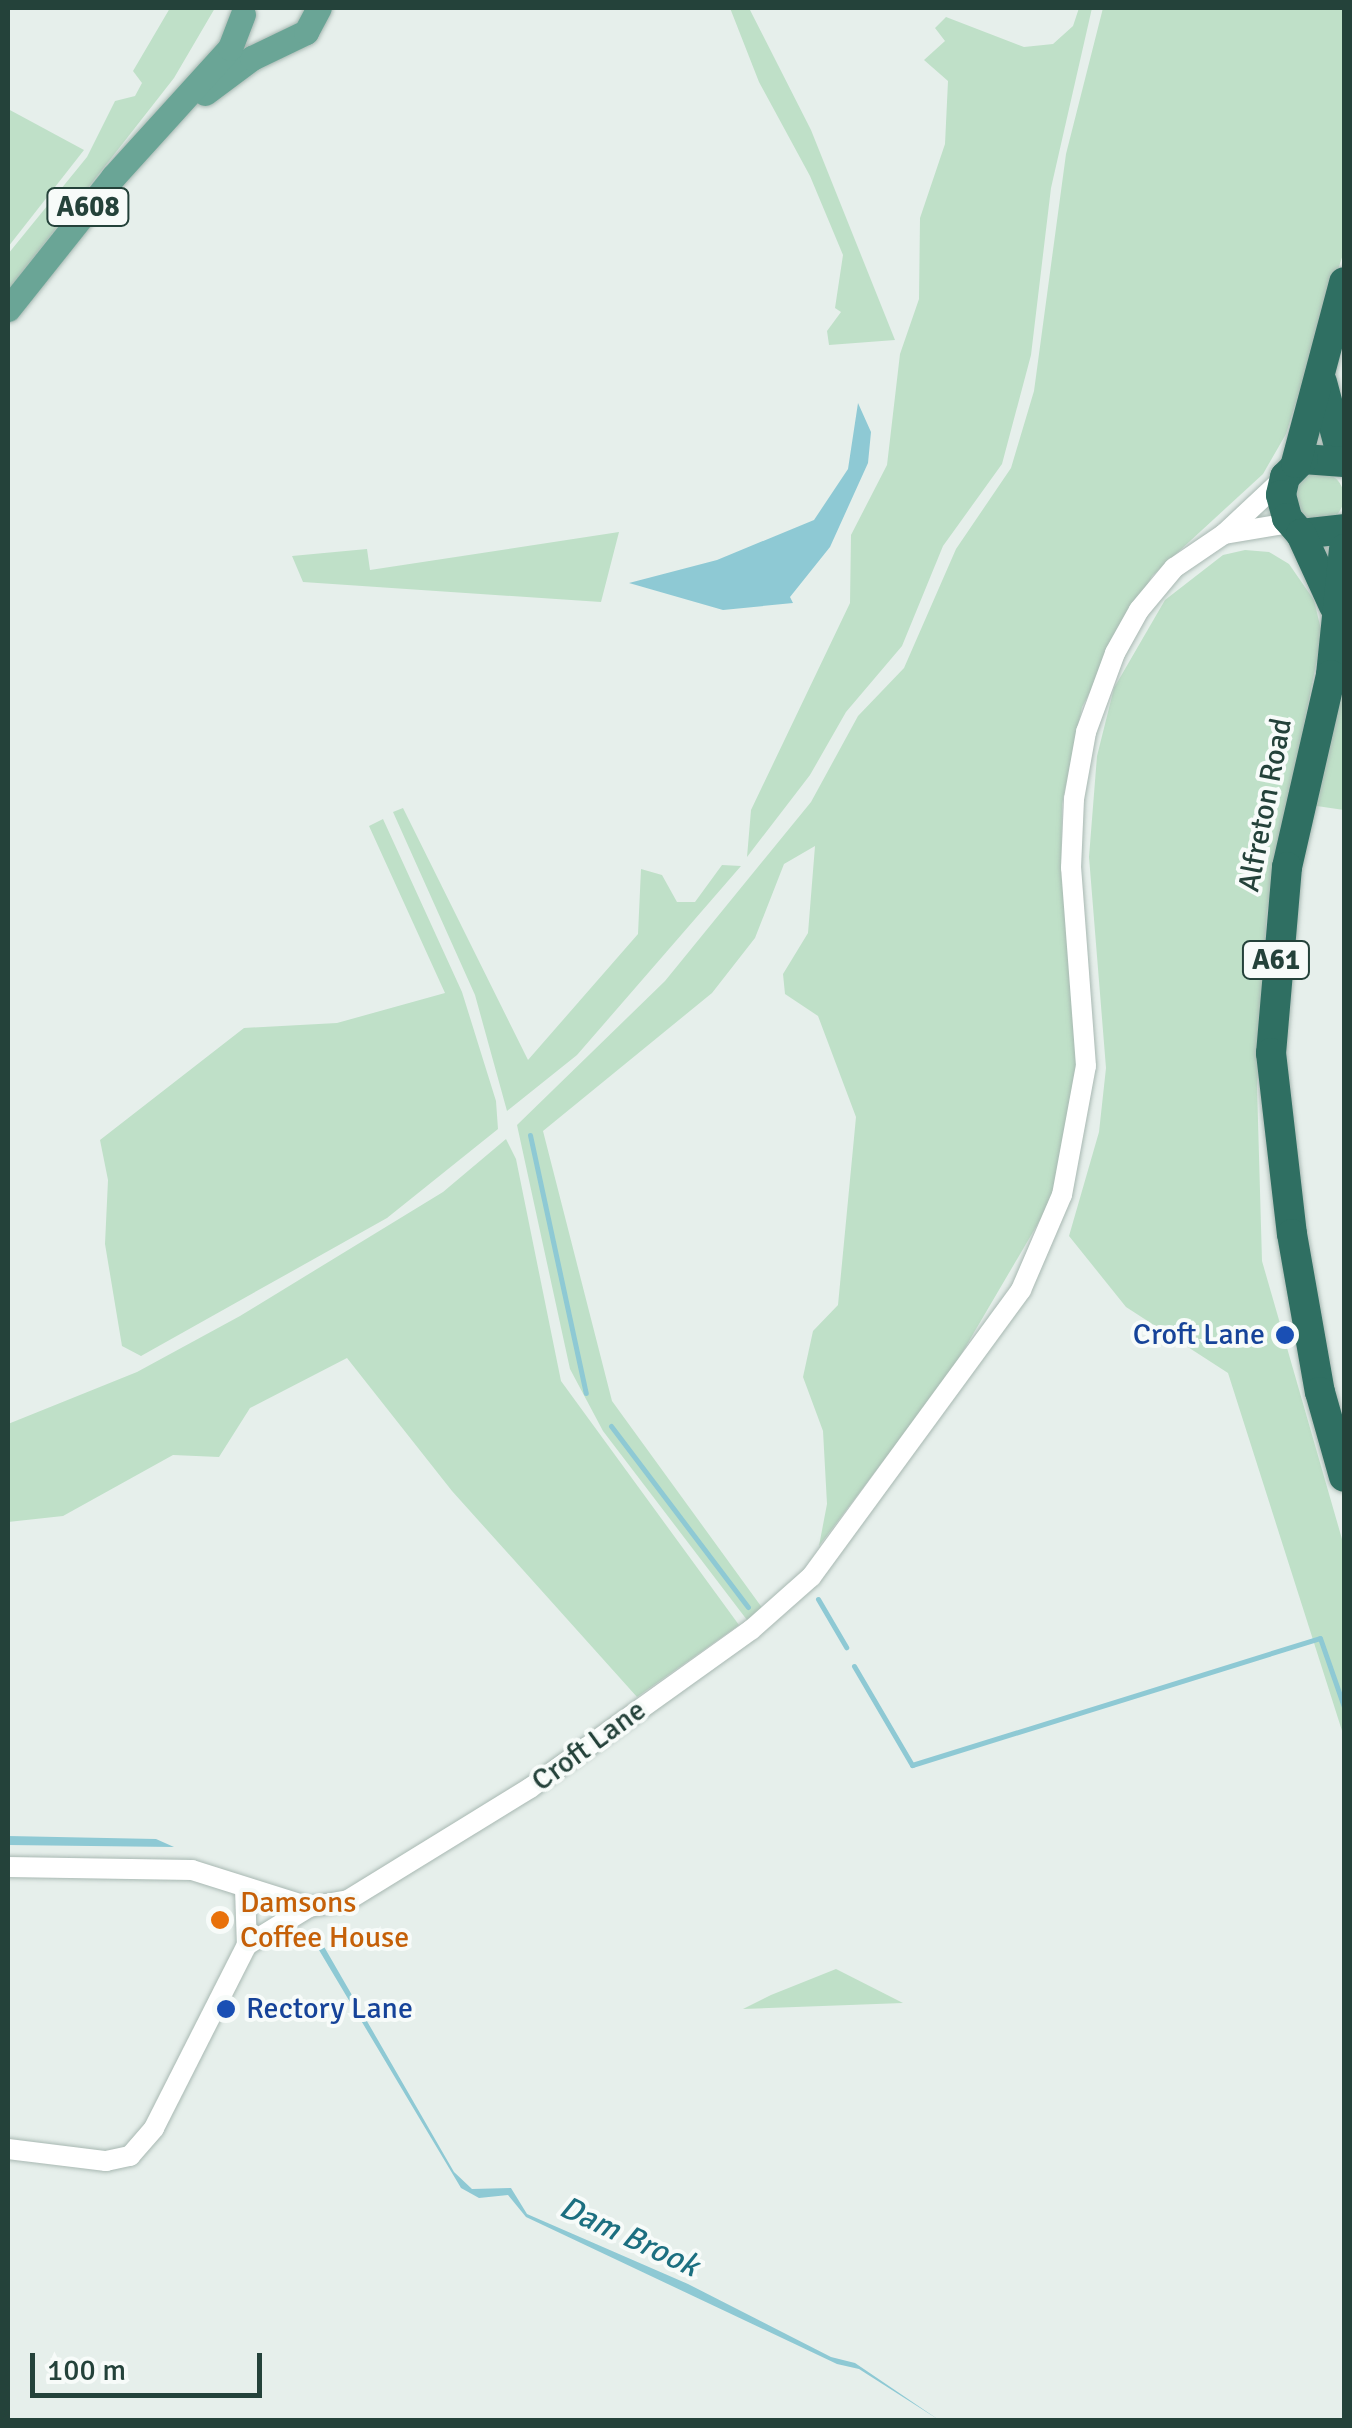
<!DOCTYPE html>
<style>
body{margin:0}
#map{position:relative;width:1352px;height:2428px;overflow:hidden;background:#e6efeb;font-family:Signika,sans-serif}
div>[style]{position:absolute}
.green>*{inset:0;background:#bfe0c8}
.round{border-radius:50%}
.water>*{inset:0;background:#8ec9d4}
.stream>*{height:5px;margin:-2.5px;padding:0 2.5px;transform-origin:2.5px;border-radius:2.5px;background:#8ec9d4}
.roads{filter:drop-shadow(0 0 2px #a8b8b2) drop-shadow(0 0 2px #a8b8b2)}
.minor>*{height:20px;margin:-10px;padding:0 10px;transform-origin:10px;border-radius:10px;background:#fff}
.major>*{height:25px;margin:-12.5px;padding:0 12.5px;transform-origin:12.5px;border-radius:12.5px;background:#6aa596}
.highway>*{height:30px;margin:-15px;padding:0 15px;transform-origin:15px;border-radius:15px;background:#2f6f62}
.dots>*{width:28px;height:28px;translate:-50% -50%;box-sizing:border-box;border:5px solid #f7fbf9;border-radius:50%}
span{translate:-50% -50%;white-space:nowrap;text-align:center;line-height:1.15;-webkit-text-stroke:8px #f7fbf9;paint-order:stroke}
.shield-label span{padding:2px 8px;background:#f7fbf9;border:2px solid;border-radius:8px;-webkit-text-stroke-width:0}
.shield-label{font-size:28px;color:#24423a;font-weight:700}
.street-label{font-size:30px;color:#24423a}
.transit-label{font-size:30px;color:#164399}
.right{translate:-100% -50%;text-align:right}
.left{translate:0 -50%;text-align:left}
.food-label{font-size:30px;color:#c56008}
.water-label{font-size:32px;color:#1c6f80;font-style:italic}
.frame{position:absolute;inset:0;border:10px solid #24423a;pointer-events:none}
.scale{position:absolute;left:30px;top:2353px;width:232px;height:45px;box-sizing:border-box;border:5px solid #24423a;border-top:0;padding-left:12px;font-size:30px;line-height:35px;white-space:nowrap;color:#24423a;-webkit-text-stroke:8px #f7fbf9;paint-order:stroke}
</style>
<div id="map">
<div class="green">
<div style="clip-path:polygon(170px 8px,215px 8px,174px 78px,8px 290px,8px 254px,87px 157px,115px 101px,135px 96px,142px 83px,133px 71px)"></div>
<div style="clip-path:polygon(730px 8px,749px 8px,811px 130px,895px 340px,829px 345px,827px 331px,841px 312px,835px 308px,843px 255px,810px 176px,759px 82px)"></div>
<div style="clip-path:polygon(1079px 8px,1092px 8px,1051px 188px,1031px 355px,1002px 464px,943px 546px,902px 646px,846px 712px,810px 775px,747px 857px,751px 810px,850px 603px,851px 535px,887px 465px,900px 354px,919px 299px,920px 218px,945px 144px,948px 81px,924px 60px,945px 41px,935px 28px,946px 17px,1024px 47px,1053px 44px,1073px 26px)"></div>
<div style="clip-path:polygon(1103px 8px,1344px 8px,1344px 251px,1286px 434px,1263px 474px,1152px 576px,1082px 707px,1062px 804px,1061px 873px,1079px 1033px,1076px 1107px,1050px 1203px,952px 1370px,819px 1546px,827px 1504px,823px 1431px,803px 1377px,813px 1331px,838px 1305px,856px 1117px,818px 1016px,785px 994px,783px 974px,808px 933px,815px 846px,784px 864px,755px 938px,712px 993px,543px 1131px,612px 1401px,763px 1609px,747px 1620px,603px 1431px,570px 1369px,517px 1125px,665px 981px,811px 802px,858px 716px,904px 668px,956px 549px,1011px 468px,1034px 391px,1066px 154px)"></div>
<div style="clip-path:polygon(8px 109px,84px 150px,8px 247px)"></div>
<div class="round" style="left:1294px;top:472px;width:50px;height:50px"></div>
<div style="clip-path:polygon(619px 532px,601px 602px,303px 582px,292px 556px,367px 549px,370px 570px)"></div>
<div style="clip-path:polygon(1245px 550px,1269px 552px,1289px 564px,1314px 600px,1322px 634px,1267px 911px,1257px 1086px,1262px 1261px,1344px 1546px,1344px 1737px,1228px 1373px,1126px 1307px,1069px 1236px,1099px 1132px,1106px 1068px,1089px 857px,1097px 756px,1114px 688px,1165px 600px,1223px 555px)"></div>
<div style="clip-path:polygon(1344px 676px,1344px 810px,1310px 805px)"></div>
<div style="clip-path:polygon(403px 808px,528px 1060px,638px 934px,641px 869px,662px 875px,677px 902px,695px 902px,722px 865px,741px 866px,577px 1055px,507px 1111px,475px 995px,393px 812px)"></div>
<div style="clip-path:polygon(383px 819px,462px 992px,496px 1101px,498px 1129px,387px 1218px,141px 1356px,122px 1346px,105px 1244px,108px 1180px,100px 1140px,244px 1028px,337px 1023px,445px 993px,369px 826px)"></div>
<div style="clip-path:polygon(506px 1139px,516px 1159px,561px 1381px,739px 1625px,637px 1697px,452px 1491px,347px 1358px,250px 1408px,219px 1457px,173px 1455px,63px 1516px,8px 1522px,8px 1424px,137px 1372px,240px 1316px,443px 1192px)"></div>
<div style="clip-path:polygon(836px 1969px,903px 2003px,743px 2009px,771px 1995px)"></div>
</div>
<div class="water">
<div style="clip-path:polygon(858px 403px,871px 432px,868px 463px,830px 547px,790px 597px,793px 603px,723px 610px,629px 583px,717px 560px,814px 520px,848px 469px)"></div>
<div style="clip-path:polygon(8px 1836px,156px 1839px,174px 1847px,8px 1845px)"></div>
<div style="clip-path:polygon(315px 1931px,454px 2172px,472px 2189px,511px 2188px,527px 2214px,688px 2284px,831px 2357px,855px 2363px,939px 2420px,859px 2369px,837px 2364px,526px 2217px,508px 2195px,479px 2198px,461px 2188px,310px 1935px)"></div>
</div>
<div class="stream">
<div style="left:530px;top:1135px;width:264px;rotate:77.8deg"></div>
<div style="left:611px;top:1426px;width:227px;rotate:52.9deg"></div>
<div style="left:818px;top:1599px;width:56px;rotate:59.7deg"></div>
<div style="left:854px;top:1666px;width:115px;rotate:59.6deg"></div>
<div style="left:912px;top:1765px;width:427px;rotate:-17.3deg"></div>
<div style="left:1320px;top:1638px;width:73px;rotate:70.8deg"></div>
</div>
<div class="roads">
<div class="minor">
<div style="left:1224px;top:534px;width:66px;rotate:-9.6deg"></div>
<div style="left:8px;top:1867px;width:184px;rotate:0.9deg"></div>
<div style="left:192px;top:1870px;width:123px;rotate:17.5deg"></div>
<div style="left:309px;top:1907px;width:40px;rotate:-10deg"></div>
<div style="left:348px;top:1900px;width:214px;rotate:-31.6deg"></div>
<div style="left:530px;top:1788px;width:272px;rotate:-35.6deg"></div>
<div style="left:751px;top:1630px;width:80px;rotate:-41.5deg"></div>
<div style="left:811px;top:1577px;width:356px;rotate:-53.8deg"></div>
<div style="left:1021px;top:1290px;width:103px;rotate:-66.7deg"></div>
<div style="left:1062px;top:1195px;width:131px;rotate:-79.5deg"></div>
<div style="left:1086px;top:1066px;width:199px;rotate:-94.3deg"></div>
<div style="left:1071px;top:868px;width:69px;rotate:-87.5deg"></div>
<div style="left:1074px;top:799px;width:68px;rotate:-79.8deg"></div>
<div style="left:1086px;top:732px;width:84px;rotate:-69.8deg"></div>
<div style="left:1115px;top:653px;width:49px;rotate:-60.8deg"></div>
<div style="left:1139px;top:610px;width:55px;rotate:-50.2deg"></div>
<div style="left:1174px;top:568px;width:60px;rotate:-34.2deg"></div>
<div style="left:1224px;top:534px;width:83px;rotate:-43.1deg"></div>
<div style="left:245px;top:1889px;width:56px;rotate:88deg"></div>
<div style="left:8px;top:2149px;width:99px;rotate:7deg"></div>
<div style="left:106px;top:2161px;width:25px;rotate:-12deg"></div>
<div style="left:130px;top:2156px;width:37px;rotate:-49deg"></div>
<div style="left:154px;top:2128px;width:205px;rotate:-63.1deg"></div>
<div style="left:247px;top:1945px;width:73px;rotate:-31.5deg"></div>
</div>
<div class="major">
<div style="left:205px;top:93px;width:59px;rotate:-36.7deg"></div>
<div style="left:252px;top:58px;width:60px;rotate:-25.7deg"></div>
<div style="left:306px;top:32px;width:27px;rotate:-62deg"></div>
<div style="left:8px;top:309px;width:169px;rotate:-51.5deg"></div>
<div style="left:113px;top:177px;width:174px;rotate:-47.8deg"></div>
<div style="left:230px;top:48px;width:36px;rotate:-69deg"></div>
</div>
<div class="highway">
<div style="left:1322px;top:382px;width:82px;rotate:75.1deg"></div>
<div style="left:1344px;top:462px;width:41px;rotate:-175.8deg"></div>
<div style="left:1303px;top:459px;width:25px;rotate:135deg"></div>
<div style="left:1285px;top:477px;width:18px;rotate:103deg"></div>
<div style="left:1281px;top:495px;width:24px;rotate:75deg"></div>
<div style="left:1287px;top:518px;width:21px;rotate:49deg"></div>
<div style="left:1301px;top:534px;width:43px;rotate:-6.6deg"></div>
<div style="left:1296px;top:463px;width:187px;rotate:-75.1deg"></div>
<div style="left:1301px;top:534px;width:79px;rotate:65.4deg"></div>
<div style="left:1344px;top:549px;width:127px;rotate:95.9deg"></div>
<div style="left:1331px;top:675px;width:197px;rotate:102.9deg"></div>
<div style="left:1287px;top:867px;width:187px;rotate:94.9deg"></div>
<div style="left:1271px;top:1053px;width:182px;rotate:83.4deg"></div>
<div style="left:1292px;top:1234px;width:160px;rotate:80deg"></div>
<div style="left:1320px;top:1392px;width:88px;rotate:74.2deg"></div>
</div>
</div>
<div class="dots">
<div style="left:1285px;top:1335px;background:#1a4fb4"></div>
<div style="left:220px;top:1920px;background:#e8710a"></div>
<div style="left:226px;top:2009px;background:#1a4fb4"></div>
</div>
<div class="shield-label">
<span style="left:88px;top:207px">A608</span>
<span style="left:1276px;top:960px">A61</span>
</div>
<div class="street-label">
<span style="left:1266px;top:805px;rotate:-79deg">Alfreton Road</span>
<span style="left:589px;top:1746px;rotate:-36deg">Croft Lane</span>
</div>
<div class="transit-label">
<span class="right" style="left:1265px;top:1335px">Croft Lane</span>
<span class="left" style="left:246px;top:2009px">Rectory Lane</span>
</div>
<div class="food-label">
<span class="left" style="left:240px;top:1920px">Damsons<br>Coffee House</span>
</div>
<div class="water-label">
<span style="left:629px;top:2237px;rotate:25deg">Dam Brook</span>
</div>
<div class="frame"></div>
<div class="scale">100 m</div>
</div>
